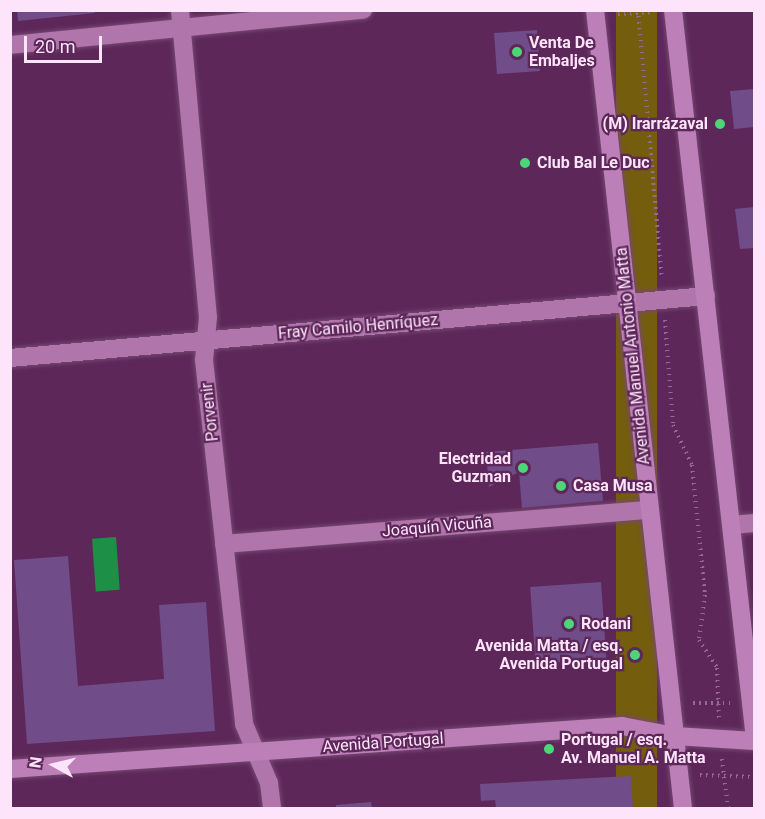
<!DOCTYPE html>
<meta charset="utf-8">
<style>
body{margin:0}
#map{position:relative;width:765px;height:819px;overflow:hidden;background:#5d2859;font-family:Roboto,sans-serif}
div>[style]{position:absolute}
.green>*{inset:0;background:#755d0e;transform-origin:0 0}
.water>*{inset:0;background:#1e8f47;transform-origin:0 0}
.building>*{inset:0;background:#704c89;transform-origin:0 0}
.path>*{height:4px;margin-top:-2px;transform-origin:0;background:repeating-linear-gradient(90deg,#956a92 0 1.5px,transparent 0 6px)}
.roads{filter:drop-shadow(0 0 2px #754872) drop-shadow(0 0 2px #754872)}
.minor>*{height:18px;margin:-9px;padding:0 9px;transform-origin:9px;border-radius:9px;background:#b075ab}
.major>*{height:18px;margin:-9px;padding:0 9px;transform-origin:9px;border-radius:9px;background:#bd7fb8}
.dots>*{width:16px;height:16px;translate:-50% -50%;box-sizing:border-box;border:3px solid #5d2859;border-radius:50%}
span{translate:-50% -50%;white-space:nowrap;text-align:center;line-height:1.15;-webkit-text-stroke:4.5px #5d2859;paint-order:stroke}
.poi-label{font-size:16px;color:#fee4fb;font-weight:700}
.left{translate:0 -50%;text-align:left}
.right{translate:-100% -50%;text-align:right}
.street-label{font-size:16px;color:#fee4fb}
.frame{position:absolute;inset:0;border:12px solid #fee4fb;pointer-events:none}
.north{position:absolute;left:24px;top:735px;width:60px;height:60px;-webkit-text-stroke:4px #5d2859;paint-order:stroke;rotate:278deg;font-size:16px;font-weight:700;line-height:24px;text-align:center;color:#fee4fb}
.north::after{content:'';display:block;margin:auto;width:21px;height:27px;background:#fee4fb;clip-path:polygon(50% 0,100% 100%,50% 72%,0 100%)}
.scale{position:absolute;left:24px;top:36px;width:78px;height:27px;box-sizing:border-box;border:3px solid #fee4fb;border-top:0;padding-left:8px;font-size:18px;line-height:21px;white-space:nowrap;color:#fee4fb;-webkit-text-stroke:4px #5d2859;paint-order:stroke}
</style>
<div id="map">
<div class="green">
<div style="left:616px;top:11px;width:41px;height:802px"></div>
</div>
<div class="water">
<div style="left:116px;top:537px;width:53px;height:24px;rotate:86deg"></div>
</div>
<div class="building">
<div style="clip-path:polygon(17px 10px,94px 10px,95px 13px,18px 21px)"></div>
<div style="left:537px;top:30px;width:41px;height:43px;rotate:86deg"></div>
<div style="clip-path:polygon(754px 89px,754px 127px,734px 129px,730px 91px)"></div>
<div style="clip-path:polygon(754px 207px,754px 248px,740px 249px,735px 209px)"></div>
<div style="clip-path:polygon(598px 443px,603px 501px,522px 508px,519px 472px,489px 487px,486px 452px)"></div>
<div style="clip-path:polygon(68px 556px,78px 686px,164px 679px,159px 605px,206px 602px,215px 731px,27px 744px,14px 560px)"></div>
<div style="left:601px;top:582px;width:77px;height:71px;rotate:86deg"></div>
<div style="clip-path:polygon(631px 776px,633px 808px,496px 808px,495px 800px,481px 801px,480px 784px)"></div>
<div style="clip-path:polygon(371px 802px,372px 808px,336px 808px,336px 805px)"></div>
</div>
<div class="path">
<div style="left:638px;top:10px;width:270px;rotate:84.9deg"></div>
<div style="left:618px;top:14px;width:34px;rotate:-3deg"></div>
<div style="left:665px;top:320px;width:105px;rotate:85.6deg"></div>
<div style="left:673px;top:425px;width:44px;rotate:64.6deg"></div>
<div style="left:692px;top:465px;width:131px;rotate:84.3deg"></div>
<div style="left:705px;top:595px;width:45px;rotate:97.6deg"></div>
<div style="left:699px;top:640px;width:33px;rotate:57deg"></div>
<div style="left:717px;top:668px;width:50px;rotate:87.7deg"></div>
<div style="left:693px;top:703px;width:37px"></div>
<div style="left:722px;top:759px;width:49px;rotate:83deg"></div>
<div style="left:700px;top:775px;width:54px;rotate:2.1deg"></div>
</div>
<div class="roads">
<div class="minor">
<div style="left:180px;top:10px;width:308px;rotate:84.8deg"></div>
<div style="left:208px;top:317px;width:43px;rotate:95.3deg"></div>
<div style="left:204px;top:360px;width:366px;rotate:83.7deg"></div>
<div style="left:244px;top:724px;width:64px;rotate:67deg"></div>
<div style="left:269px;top:783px;width:25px;rotate:83deg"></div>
<div style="left:10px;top:45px;width:355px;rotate:-5.7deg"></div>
<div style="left:10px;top:358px;width:699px;rotate:-5.09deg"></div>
<div style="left:731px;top:525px;width:23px;rotate:-5deg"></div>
<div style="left:224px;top:544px;width:427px;rotate:-4.6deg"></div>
</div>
<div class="major">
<div style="left:595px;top:10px;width:803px;rotate:83.71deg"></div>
<div style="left:673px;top:10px;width:725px;rotate:83.58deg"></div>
<div style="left:10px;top:769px;width:614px;rotate:-4.02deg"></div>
<div style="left:622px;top:726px;width:54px;rotate:10.7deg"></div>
<div style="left:675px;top:736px;width:79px;rotate:3.6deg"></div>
</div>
</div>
<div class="dots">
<div style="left:517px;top:52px;background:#4cd677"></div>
<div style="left:720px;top:124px;background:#4cd677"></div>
<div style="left:525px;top:163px;background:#4cd677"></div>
<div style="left:523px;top:468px;background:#4cd677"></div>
<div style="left:561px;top:486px;background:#4cd677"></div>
<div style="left:569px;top:624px;background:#4cd677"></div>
<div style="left:635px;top:655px;background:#4cd677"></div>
<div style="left:549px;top:749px;background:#4cd677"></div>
</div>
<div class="poi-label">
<span class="left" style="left:529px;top:52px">Venta De<br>Embaljes</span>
<span class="right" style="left:708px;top:124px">(M) Irarrázaval</span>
<span class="left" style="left:537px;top:163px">Club Bal Le Duc</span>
<span class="right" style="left:511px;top:468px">Electridad<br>Guzman</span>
<span class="left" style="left:573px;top:486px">Casa Musa</span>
<span class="left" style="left:581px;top:624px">Rodani</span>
<span class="right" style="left:623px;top:655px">Avenida Matta / esq.<br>Avenida Portugal</span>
<span class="left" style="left:561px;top:749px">Portugal / esq.<br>Av. Manuel A. Matta</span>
</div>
<div class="street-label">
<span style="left:358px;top:327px;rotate:-5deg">Fray Camilo Henríquez</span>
<span style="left:633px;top:356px;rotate:-96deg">Avenida Manuel Antonio Matta</span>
<span style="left:210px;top:412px;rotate:-96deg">Porvenir</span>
<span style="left:437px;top:527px;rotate:-5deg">Joaquín Vicuña</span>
<span style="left:383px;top:743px;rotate:-4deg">Avenida Portugal</span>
</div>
<div class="frame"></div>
<div class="north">N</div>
<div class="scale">20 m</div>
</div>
